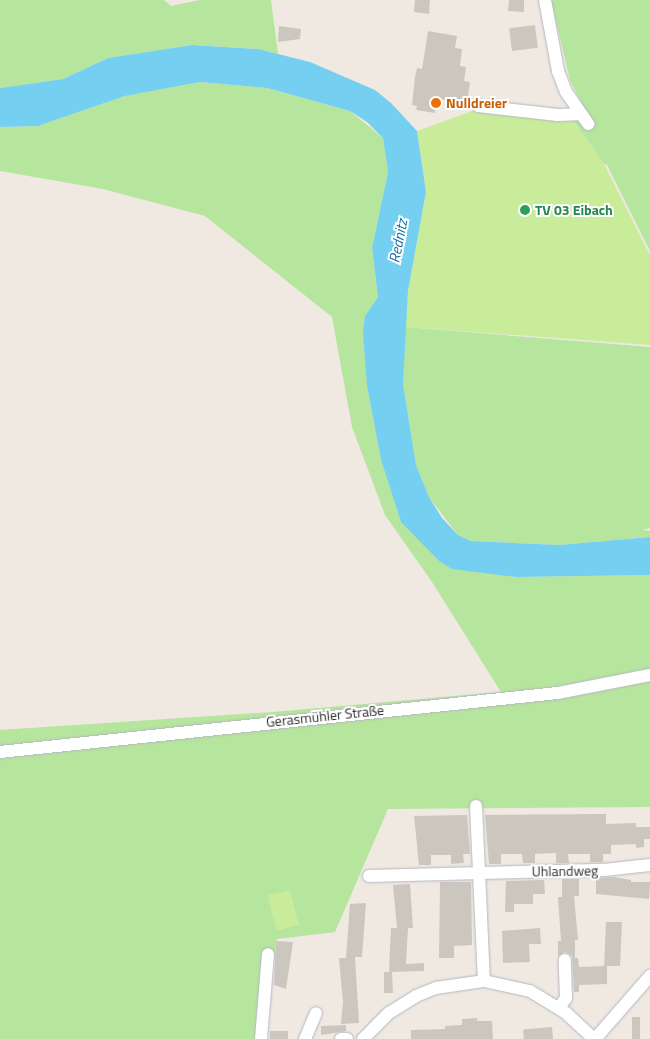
<!DOCTYPE html>
<meta charset="utf-8">
<style>
body{margin:0}
#map{position:relative;width:650px;height:1039px;overflow:hidden;background:#efe9e1;font-family:"Titillium Web",sans-serif}
div>[style]{position:absolute}
.green>*{inset:0;background:#b6e59e}
.pitch>*{inset:0;background:#c9ec9a;transform-origin:0 0}
.water>*{inset:0;background:#75cff0}
.building>*{inset:0;background:#cbc7bf;transform-origin:0 0}
.roads{filter:drop-shadow(0 0 1px #b4b7c1) drop-shadow(0 0 1px #b4b7c1)}
.minor>*{height:12px;margin:-6px;padding:0 6px;transform-origin:6px;border-radius:6px;background:#fff}
.dots>*{width:14px;height:14px;translate:-50% -50%;box-sizing:border-box;border:2px solid #fff;border-radius:50%}
span{translate:-50% -50%;white-space:nowrap;text-align:center;line-height:1.15;-webkit-text-stroke:4px #fff;paint-order:stroke}
.food-label{font-size:14px;color:#c56008;font-weight:700}
.left{translate:0 -50%;text-align:left}
.leisure-label{font-size:14px;color:#27864d;font-weight:700}
.street-label{font-size:14px;color:#2e2e2e}
.water-label{font-size:15px;color:#0d6fa3;font-style:italic}
</style>
<div id="map">
<div class="green">
<div style="clip-path:polygon(0 0,164px 0,171px 6px,200px 0,271px 0,278px 54px,257px 49px,192px 45px,108px 58px,63px 79px,0 88px)"></div>
<div style="clip-path:polygon(551px 0,650px 0,650px 251px,607px 165px,604px 164px,565px 109px,581px 102px,570px 80px)"></div>
<div style="clip-path:polygon(200px 82px,267px 88px,350px 111px,383px 138px,388px 172px,372px 248px,378px 297px,365px 316px,367px 386px,381px 460px,401px 521px,439px 561px,517px 577px,650px 575px,650px 807px,388px 809px,335px 932px,277px 939px,262px 1039px,0 1039px,0 730px,273px 712px,501px 692px,432px 582px,385px 515px,352px 427px,332px 317px,205px 216px,103px 189px,0 171px,0 127px,38px 126px,125px 96px)"></div>
<div style="clip-path:polygon(405px 327px,650px 347px,650px 528px,642px 530px,650px 531px,650px 537px,559px 545px,471px 541px,458px 535px,429px 497px,416px 465px,403px 384px)"></div>
</div>
<div class="pitch">
<div style="clip-path:polygon(486px 106px,565px 109px,604px 164px,650px 255px,650px 345px,405px 327px,408px 291px,426px 192px,417px 131px)"></div>
<div style="left:290px;top:890px;width:36px;height:23px;rotate:76deg"></div>
</div>
<div class="water">
<div style="clip-path:polygon(192px 45px,258px 49px,310px 62px,375px 90px,391px 103px,417px 131px,426px 192px,408px 291px,403px 384px,416px 465px,429px 497px,442px 518px,458px 535px,471px 541px,559px 545px,650px 537px,650px 575px,517px 577px,452px 569px,439px 561px,401px 522px,381px 460px,367px 386px,363px 332px,365px 316px,378px 297px,372px 248px,388px 172px,383px 138px,367px 122px,350px 111px,267px 88px,200px 82px,125px 96px,38px 126px,0 127px,0 88px,63px 79px,108px 58px)"></div>
</div>
<div class="building">
<div style="clip-path:polygon(415px 0,430px 0,429px 14px,414px 12px)"></div>
<div style="clip-path:polygon(509px 0,524px 0,524px 12px,508px 11px)"></div>
<div style="left:535px;top:25px;width:23px;height:26px;rotate:83deg"></div>
<div style="clip-path:polygon(279px 26px,301px 29px,300px 39px,278px 42px)"></div>
<div style="clip-path:polygon(428px 31px,457px 36px,455px 48px,462px 49px,460px 66px,466px 67px,464px 81px,470px 82px,467px 103px,438px 99px,435px 113px,416px 110px,417px 106px,412px 105px,415px 77px,417px 68px,422px 69px)"></div>
<div style="clip-path:polygon(606px 814px,606px 824px,636px 823px,636px 827px,650px 827px,650px 839px,644px 839px,644px 847px,636px 848px,636px 844px,611px 845px,611px 854px,603px 854px,603px 862px,590px 862px,590px 854px,568px 854px,569px 863px,556px 863px,556px 853px,535px 854px,535px 863px,523px 863px,522px 854px,501px 854px,501px 864px,489px 864px,485px 815px)"></div>
<div style="clip-path:polygon(467px 815px,470px 854px,463px 854px,464px 863px,451px 864px,451px 855px,431px 855px,431px 865px,419px 865px,414px 816px)"></div>
<div style="clip-path:polygon(614px 877px,631px 880px,631px 882px,650px 882px,649px 899px,596px 894px,596px 878px)"></div>
<div style="clip-path:polygon(562px 879px,579px 879px,579px 896px,574px 896px,578px 940px,575px 940px,575px 958px,578px 958px,579px 967px,604px 966px,606px 922px,622px 922px,620px 966px,607px 966px,607px 984px,579px 985px,579px 992px,574px 992px,572px 956px,565px 952px,558px 956px,558px 941px,561px 941px,558px 897px,562px 897px)"></div>
<div style="clip-path:polygon(544px 880px,545px 894px,533px 894px,533px 904px,514px 904px,514px 912px,505px 912px,506px 881px)"></div>
<div style="clip-path:polygon(440px 882px,471px 882px,472px 945px,454px 946px,454px 958px,439px 958px)"></div>
<div style="clip-path:polygon(410px 884px,413px 928px,408px 928px,406px 964px,424px 963px,424px 971px,392px 972px,393px 993px,384px 993px,384px 972px,389px 972px,391px 928px,397px 928px,393px 885px)"></div>
<div style="clip-path:polygon(366px 903px,362px 957px,355px 957px,359px 1023px,341px 1024px,343px 1002px,339px 958px,346px 958px,350px 904px)"></div>
<div style="clip-path:polygon(540px 928px,541px 944px,529px 944px,530px 962px,503px 963px,502px 931px)"></div>
<div style="clip-path:polygon(276px 941px,293px 942px,286px 989px,274px 985px)"></div>
<div style="left:632px;top:1017px;width:8px;height:22px"></div>
<div style="clip-path:polygon(477px 1018px,477px 1021px,492px 1021px,493px 1039px,411px 1039px,411px 1030px,445px 1029px,445px 1026px,462px 1025px,462px 1019px)"></div>
<div style="clip-path:polygon(346px 1025px,346px 1031px,321px 1035px,321px 1026px)"></div>
<div style="left:552px;top:1027px;width:12px;height:29px;rotate:85deg"></div>
<div style="left:270px;top:1031px;width:18px;height:8px"></div>
</div>
<div class="roads">
<div class="minor">
<div style="left:545px;top:0;width:72px;rotate:79.6deg"></div>
<div style="left:558px;top:71px;width:22px;rotate:69deg"></div>
<div style="left:566px;top:92px;width:39px;rotate:55deg"></div>
<div style="left:478px;top:106px;width:80px;rotate:6.5deg"></div>
<div style="left:557px;top:115px;width:23px;rotate:-2deg"></div>
<div style="left:0;top:752px;width:561px;rotate:-6.04deg"></div>
<div style="left:558px;top:693px;width:94px;rotate:-11.1deg"></div>
<div style="left:476px;top:806px;width:175px;rotate:87.4deg"></div>
<div style="left:369px;top:876px;width:235px;rotate:-1.5deg"></div>
<div style="left:604px;top:870px;width:46px;rotate:-6.2deg"></div>
<div style="left:559px;top:1008px;width:12px;rotate:-55deg"></div>
<div style="left:566px;top:998px;width:38px;rotate:-92deg"></div>
<div style="left:261px;top:1039px;width:85px;rotate:-85.3deg"></div>
<div style="left:305px;top:1039px;width:28px;rotate:-67deg"></div>
<div style="left:341px;top:1039px;width:6px"></div>
<div style="left:363px;top:1039px;width:37px;rotate:-45deg"></div>
<div style="left:389px;top:1013px;width:32px;rotate:-32deg"></div>
<div style="left:416px;top:996px;width:22px;rotate:-22deg"></div>
<div style="left:436px;top:988px;width:49px;rotate:-8.3deg"></div>
<div style="left:484px;top:981px;width:47px;rotate:12.3deg"></div>
<div style="left:530px;top:991px;width:42px;rotate:31.4deg"></div>
<div style="left:566px;top:1013px;width:38px;rotate:43deg"></div>
<div style="left:595px;top:1039px;width:84px;rotate:-48.9deg"></div>
</div>
</div>
<div class="dots">
<div style="left:436px;top:103px;background:#e8710a"></div>
<div style="left:525px;top:210px;background:#2e9e5b"></div>
</div>
<div class="food-label">
<span class="left" style="left:446px;top:103px">Nulldreier</span>
</div>
<div class="leisure-label">
<span class="left" style="left:535px;top:210px">TV 03 Eibach</span>
</div>
<div class="street-label">
<span style="left:325px;top:716px;rotate:-6deg">Gerasmühler Straße</span>
<span style="left:565px;top:871px;rotate:-1deg">Uhlandweg</span>
</div>
<div class="water-label">
<span style="left:398px;top:241px;rotate:-79deg">Rednitz</span>
</div>
</div>
